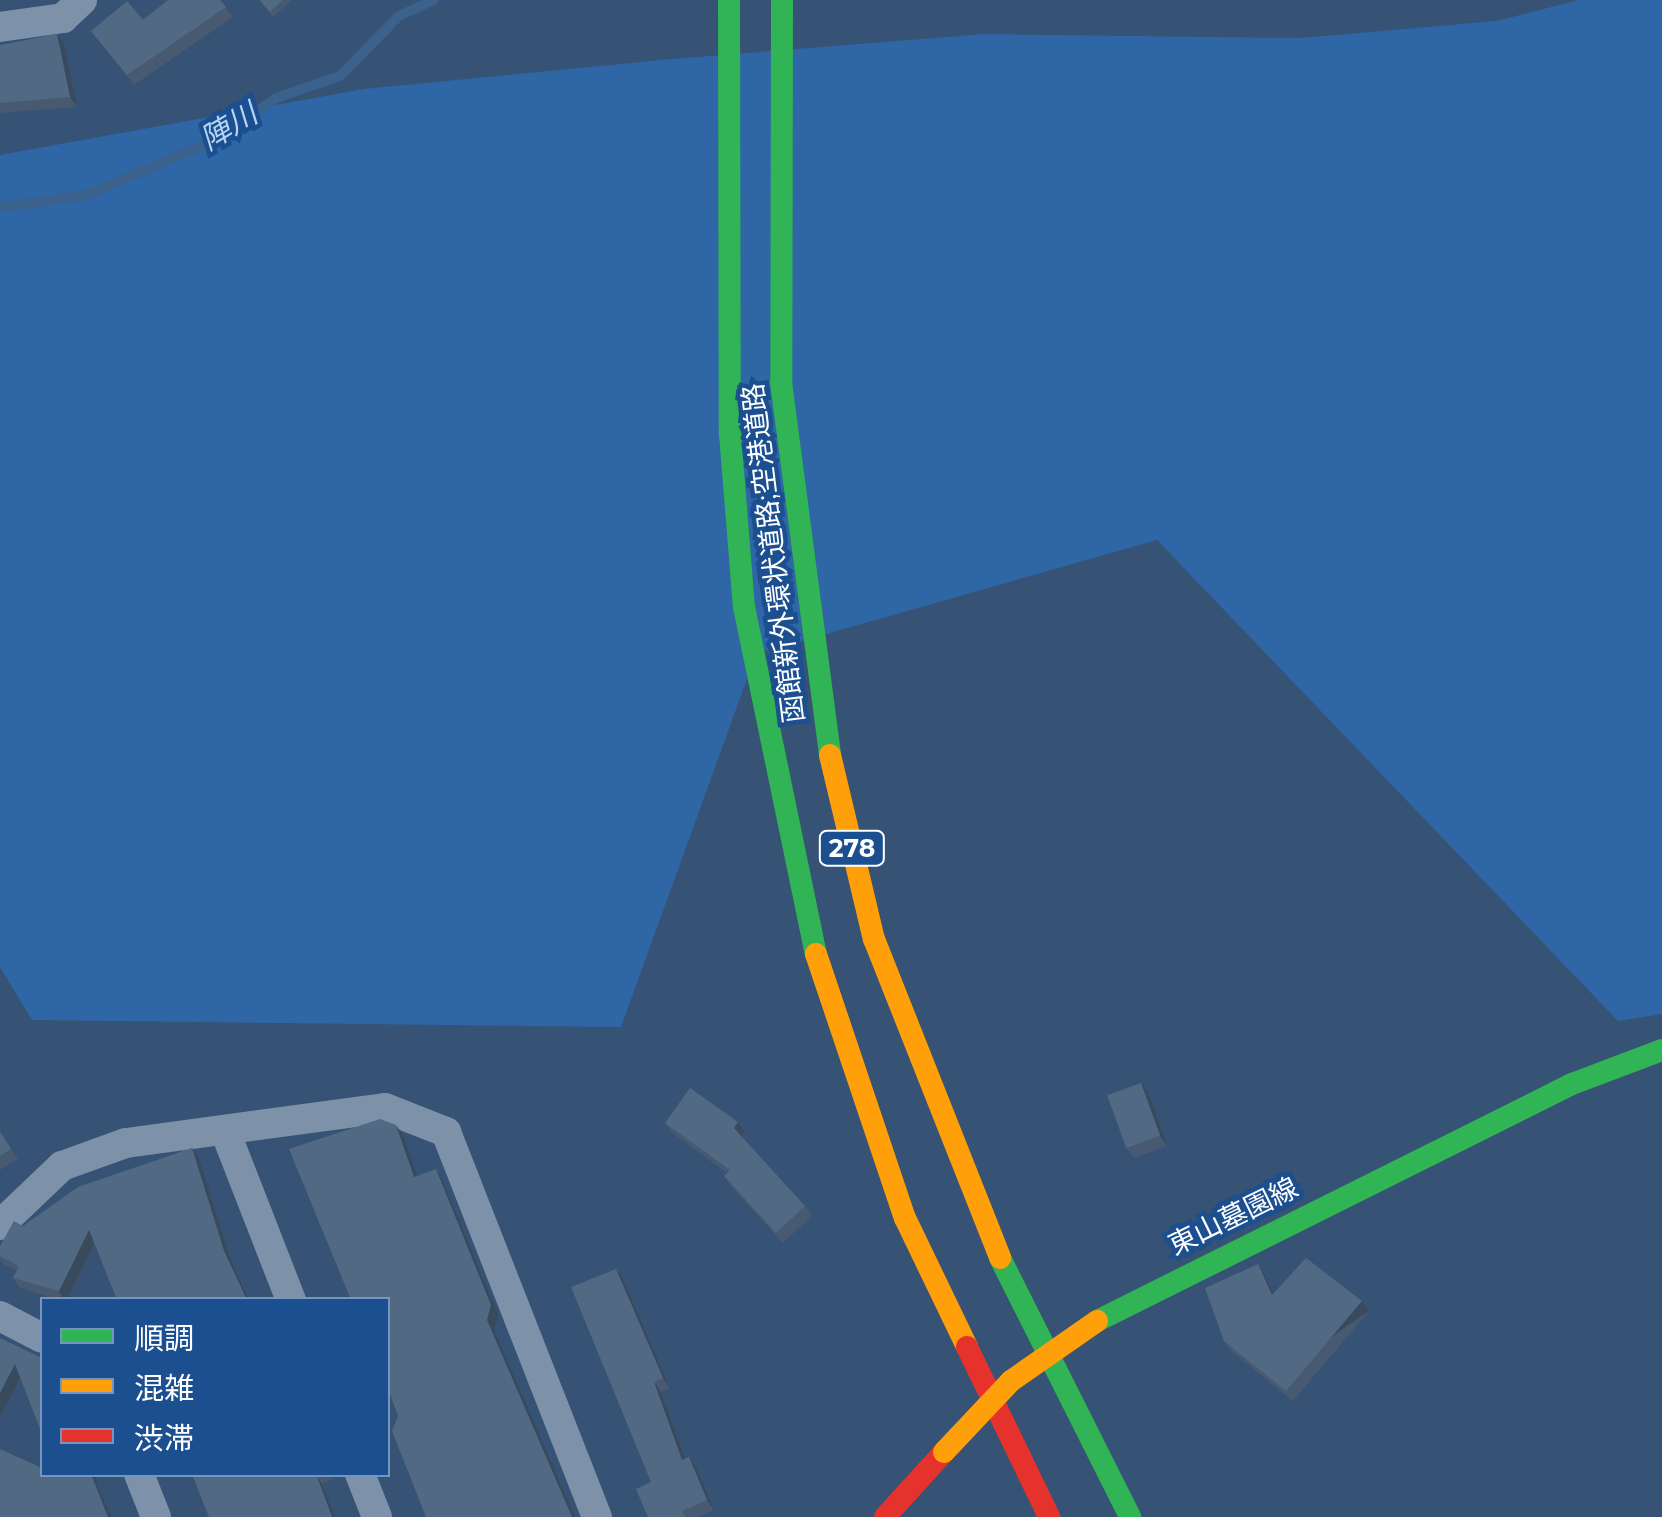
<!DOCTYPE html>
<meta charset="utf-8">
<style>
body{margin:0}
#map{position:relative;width:1662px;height:1517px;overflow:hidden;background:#365274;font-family:Montserrat,"Noto Sans JP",sans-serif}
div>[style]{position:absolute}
.green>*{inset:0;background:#2f66a5}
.stream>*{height:10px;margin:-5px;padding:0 5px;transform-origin:5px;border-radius:5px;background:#3b618d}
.street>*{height:30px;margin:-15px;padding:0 15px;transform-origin:15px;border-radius:15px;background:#7d92a8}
.fast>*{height:22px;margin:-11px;padding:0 11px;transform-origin:11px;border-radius:11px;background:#30b455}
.slow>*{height:22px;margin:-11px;padding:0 11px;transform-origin:11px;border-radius:11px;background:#ff9f0a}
.jam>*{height:22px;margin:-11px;padding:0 11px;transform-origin:11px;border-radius:11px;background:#e5322d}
.slow-bridge>*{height:22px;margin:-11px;padding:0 11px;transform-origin:11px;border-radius:11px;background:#ff9f0a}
.wall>*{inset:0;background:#475a72}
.shaded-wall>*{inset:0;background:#394a5c;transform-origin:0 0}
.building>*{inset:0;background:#526984;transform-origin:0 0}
span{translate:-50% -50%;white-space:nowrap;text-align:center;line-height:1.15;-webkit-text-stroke:9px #1b4f8f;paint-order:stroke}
.shield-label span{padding:2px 8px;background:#1b4f8f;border:2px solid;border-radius:8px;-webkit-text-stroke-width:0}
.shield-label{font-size:25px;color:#fff;font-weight:700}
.street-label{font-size:28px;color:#fff}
.water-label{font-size:30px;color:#b5d3f5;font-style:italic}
.legend{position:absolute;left:40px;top:1297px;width:350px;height:180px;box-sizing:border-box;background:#1b4f8f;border:2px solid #7695bc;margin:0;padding:12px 18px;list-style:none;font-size:30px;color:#fff}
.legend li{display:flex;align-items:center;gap:20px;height:50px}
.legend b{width:50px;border:2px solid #7695bc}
</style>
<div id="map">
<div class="green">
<div style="clip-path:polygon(1579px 0,1662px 0,1662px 1014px,1618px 1021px,1157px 540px,756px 654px,621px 1027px,32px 1020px,0 967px,0 155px,364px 89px,672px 59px,984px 34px,1301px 38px,1496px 21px)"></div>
</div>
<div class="stream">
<div style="left:0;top:207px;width:87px;rotate:-7.9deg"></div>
<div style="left:86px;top:195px;width:143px;rotate:-23deg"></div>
<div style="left:218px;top:139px;width:71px;rotate:-35.3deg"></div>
<div style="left:276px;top:98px;width:68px;rotate:-19deg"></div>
<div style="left:340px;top:76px;width:84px;rotate:-45.5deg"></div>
<div style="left:399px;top:16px;width:38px;rotate:-25deg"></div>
</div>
<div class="street">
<div style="left:0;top:27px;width:64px;rotate:-8.1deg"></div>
<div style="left:63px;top:18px;width:26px;rotate:-43deg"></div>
<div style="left:225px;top:1131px;width:181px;rotate:68.7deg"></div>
<div style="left:0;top:1225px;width:86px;rotate:-43.6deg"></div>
<div style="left:62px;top:1166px;width:68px;rotate:-19.8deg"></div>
<div style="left:126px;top:1143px;width:261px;rotate:-7.7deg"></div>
<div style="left:385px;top:1108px;width:66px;rotate:21.5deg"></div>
<div style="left:446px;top:1132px;width:414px;rotate:68.6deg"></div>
<div style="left:0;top:1316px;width:47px;rotate:27.6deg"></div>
<div style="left:139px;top:1474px;width:46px;rotate:68.4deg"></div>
<div style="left:360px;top:1474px;width:46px;rotate:68.4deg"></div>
</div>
<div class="fast">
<div style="left:729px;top:0;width:434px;rotate:89.9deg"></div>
<div style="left:730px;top:434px;width:174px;rotate:85.4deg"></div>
<div style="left:744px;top:607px;width:354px;rotate:78.3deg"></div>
<div style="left:782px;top:0;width:382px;rotate:90.1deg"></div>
<div style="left:781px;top:382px;width:376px;rotate:82.5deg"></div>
<div style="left:1000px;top:1258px;width:290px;rotate:63.3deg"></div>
<div style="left:1097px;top:1321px;width:531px;rotate:-26.52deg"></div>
<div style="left:1572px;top:1084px;width:96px;rotate:-20.7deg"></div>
</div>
<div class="slow">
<div style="left:830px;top:755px;width:189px;rotate:76.6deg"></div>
<div style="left:874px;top:939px;width:343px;rotate:68.4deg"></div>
<div style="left:816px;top:954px;width:279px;rotate:71.4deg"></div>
<div style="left:905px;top:1218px;width:143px;rotate:64.3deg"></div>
</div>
<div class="jam">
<div style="left:967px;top:1347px;width:189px;rotate:64.2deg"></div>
<div style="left:885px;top:1517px;width:88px;rotate:-47.8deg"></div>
</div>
<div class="slow-bridge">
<div style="left:944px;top:1452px;width:98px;rotate:-46.7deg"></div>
<div style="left:1011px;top:1381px;width:105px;rotate:-34.9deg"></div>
</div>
<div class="wall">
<div style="clip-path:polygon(220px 0,233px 17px,134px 85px,91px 31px)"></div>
<div style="clip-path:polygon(259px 0,292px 0,273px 17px)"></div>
<div style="clip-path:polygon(64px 44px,77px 107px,0 113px,0 45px)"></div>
<div style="clip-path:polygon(1141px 1083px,1148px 1092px,1167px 1146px,1134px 1158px,1127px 1148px)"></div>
<div style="clip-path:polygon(738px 1122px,745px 1132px,741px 1137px,805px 1206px,812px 1216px,783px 1243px,731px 1186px,724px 1176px,727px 1173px,672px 1133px,665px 1123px)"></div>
<div style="clip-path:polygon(0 1131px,18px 1159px,0 1170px)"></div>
<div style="clip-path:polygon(192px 1148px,199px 1158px,231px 1261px,95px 1244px,67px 1300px,59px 1300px,20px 1288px,13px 1278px,17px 1271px,3px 1264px,0 1259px,0 1246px)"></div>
<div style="clip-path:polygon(1258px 1264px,1264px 1274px,1273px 1293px,1362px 1301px,1369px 1311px,1293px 1401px,1231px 1351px,1224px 1341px)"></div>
<div style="clip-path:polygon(623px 1279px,670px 1388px,661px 1392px,685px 1459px,689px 1457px,696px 1467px,714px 1510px,697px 1517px,648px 1517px,651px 1482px)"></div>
<div style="clip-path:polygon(192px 1474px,330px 1474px,332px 1480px,322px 1484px,335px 1517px,209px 1517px)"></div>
</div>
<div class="shaded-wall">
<div style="clip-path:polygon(57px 34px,64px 44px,77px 107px,70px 97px)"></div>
<div style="clip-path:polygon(1141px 1083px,1148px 1092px,1167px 1146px,1160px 1136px)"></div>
<div style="clip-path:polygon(738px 1122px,745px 1132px,740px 1138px,734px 1128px)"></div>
<div style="clip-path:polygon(396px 1125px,403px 1135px,421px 1187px,414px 1177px)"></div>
<div style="clip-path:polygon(192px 1148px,199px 1158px,231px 1261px,249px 1300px,247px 1300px,224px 1251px)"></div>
<div style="clip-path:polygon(436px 1169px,442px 1179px,498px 1315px,494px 1330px,575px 1517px,572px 1517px,487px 1320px)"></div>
<div style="clip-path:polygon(89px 1230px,96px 1240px,67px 1300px,64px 1300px,59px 1291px)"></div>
<div style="clip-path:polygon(1258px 1264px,1264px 1274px,1279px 1305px,1272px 1295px)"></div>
<div style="clip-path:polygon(616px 1269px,623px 1279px,670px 1388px,663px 1378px)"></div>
<div style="left:1362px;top:1301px;width:12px;height:118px;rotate:55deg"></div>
<div style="clip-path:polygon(15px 1364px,22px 1374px,0 1417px,0 1393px)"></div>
<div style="clip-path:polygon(654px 1382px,661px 1392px,689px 1470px,682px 1460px)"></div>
<div style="clip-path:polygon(689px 1457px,696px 1467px,714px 1510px,707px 1500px)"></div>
<div style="clip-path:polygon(91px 1474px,95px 1474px,99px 1490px,111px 1517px,108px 1517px)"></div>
<div style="clip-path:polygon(316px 1474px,322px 1484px,335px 1517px,332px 1517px)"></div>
</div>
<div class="building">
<div style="clip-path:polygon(168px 0,220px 0,226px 7px,127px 75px,91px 31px,127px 1px,143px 20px)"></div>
<div style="clip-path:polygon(260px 0,283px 0,270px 12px)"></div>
<div style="clip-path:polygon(57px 34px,70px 97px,0 103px,0 45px)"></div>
<div style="left:1141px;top:1083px;width:56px;height:36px;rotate:70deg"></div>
<div style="clip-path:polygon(690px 1088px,738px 1122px,734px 1128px,805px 1206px,776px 1233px,724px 1176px,730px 1170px,665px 1123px)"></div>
<div style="clip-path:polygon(380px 1119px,396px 1125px,414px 1177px,436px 1169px,491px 1305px,487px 1320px,572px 1517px,426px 1517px,392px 1431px,398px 1416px,388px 1389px,388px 1300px,351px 1300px,289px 1149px)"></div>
<div style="clip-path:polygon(0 1132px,11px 1149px,0 1156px)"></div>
<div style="clip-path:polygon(192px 1148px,224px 1251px,247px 1300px,117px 1300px,89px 1230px,59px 1291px,13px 1278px,19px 1266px,0 1256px,0 1246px,14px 1221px,23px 1226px,78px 1187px)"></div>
<div style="clip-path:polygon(1306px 1258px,1362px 1301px,1286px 1391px,1224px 1341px,1205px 1288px,1258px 1264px,1272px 1295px)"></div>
<div style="clip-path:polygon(616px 1269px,663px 1378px,654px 1382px,682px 1460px,689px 1457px,707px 1500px,682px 1511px,685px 1517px,648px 1517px,636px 1489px,651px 1482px,571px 1287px)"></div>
<div style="clip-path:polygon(0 1338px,42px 1358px,42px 1434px,15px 1364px,0 1393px)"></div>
<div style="clip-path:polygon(0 1449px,42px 1468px,42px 1474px,91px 1474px,108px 1517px,0 1517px)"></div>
<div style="clip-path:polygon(192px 1474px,316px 1474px,332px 1517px,209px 1517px)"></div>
</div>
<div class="shield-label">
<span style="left:852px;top:848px">278</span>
</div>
<div class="street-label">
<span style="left:773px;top:553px;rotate:-97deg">函館新外環状道路;空港道路</span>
<span style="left:1233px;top:1216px;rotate:-26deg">東山墓園線</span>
</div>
<div class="water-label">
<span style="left:229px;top:127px;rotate:-31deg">陣川</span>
</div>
<ul class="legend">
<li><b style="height:12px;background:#30b455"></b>順調</li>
<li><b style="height:12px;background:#ff9f0a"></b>混雑</li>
<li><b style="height:12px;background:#e5322d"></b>渋滞</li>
</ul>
</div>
